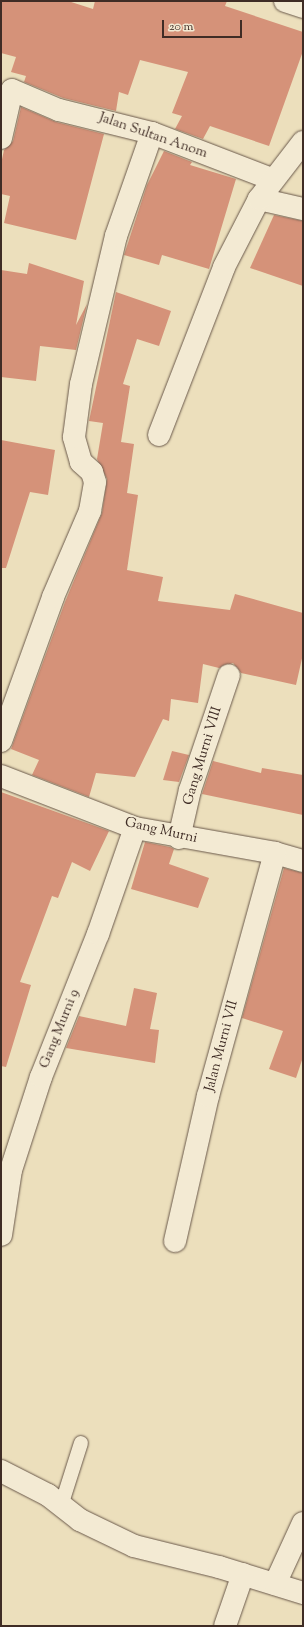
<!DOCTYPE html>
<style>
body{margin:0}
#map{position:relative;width:304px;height:1627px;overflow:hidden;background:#ecdfbc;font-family:"Sorts Mill Goudy",serif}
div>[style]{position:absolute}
.building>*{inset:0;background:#d59279}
.roads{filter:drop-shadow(0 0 1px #6a594b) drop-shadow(0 0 1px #6a594b)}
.service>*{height:14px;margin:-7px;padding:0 7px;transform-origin:7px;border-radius:7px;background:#f3ead3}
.minor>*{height:22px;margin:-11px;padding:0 11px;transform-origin:11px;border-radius:11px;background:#f3ead3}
span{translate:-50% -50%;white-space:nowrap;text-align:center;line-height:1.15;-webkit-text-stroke:3px #f3ead3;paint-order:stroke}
.street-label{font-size:14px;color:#3f2c25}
.frame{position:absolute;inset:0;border:2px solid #3f2c25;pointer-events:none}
.scale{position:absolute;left:162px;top:20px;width:80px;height:18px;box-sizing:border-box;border:2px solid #3f2c25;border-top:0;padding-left:5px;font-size:12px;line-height:14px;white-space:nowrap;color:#3f2c25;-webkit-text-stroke:3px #f3ead3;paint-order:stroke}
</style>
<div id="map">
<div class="building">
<div style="clip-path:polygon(1px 1px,68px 1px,93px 9px,95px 1px,227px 1px,225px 6px,303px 32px,303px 51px,269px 146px,210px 126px,203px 139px,175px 129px,182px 116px,172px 113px,188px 72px,140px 60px,128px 95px,119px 92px,116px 111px,63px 98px,24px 82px,26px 76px,11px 72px,16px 57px,1px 53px)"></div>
<div style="clip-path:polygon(21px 107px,56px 122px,104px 134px,76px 240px,4px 223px,10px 196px,1px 194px,1px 164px,4px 150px,13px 141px)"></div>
<div style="clip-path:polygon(164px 151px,192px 162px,190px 165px,236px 179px,209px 269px,162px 255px,159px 265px,124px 255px,147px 185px)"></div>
<div style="clip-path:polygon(274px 215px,303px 221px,303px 286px,250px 268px)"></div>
<div style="clip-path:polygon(29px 263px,84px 281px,76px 325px,87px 304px,76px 350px,40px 346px,36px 381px,1px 377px,1px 270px,27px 274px)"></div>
<div style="clip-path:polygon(116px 292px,171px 311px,159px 346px,137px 339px,123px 384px,130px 386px,121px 442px,134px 444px,127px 493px,138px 495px,127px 570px,163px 577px,158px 601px,230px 610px,235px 594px,303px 613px,303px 654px,296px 685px,241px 673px,233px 663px,219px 668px,203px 664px,198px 703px,171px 699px,169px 721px,163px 719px,135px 777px,96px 773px,89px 797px,32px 775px,39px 760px,11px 749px,65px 602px,102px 513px,107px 479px,97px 459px,103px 423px,89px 421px)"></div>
<div style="clip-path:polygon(1px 440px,55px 450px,48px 495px,30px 492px,6px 568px,1px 568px)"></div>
<div style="clip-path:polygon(172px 751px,189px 755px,179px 782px,163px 780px)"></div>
<div style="clip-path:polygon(213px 761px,261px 773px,262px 768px,303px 775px,303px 815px,202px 794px)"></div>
<div style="clip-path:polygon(1px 792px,109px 831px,90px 871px,72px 862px,58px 898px,52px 896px,20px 982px,31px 985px,6px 1067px,1px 1066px)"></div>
<div style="clip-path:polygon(145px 842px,170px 847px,174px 849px,169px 864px,209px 878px,198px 908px,131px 889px)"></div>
<div style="clip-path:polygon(284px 868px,303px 873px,303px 1057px,296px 1078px,269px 1069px,283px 1031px,242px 1018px)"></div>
<div style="clip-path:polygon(134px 988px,157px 993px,150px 1029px,159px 1030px,155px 1063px,66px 1048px,79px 1016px,126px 1026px)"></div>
</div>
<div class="roads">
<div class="service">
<div style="left:61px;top:1506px;width:66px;rotate:-72.4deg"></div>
</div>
<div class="minor">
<div style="left:285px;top:1px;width:19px;rotate:18deg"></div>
<div style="left:1px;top:138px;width:49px;rotate:-77.1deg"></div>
<div style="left:12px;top:90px;width:51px;rotate:23.1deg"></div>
<div style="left:59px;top:110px;width:96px;rotate:13.9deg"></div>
<div style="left:152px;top:133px;width:128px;rotate:21.1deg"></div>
<div style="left:259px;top:199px;width:45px;rotate:12.8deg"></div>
<div style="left:159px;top:435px;width:180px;rotate:-68.8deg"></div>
<div style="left:224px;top:267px;width:76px;rotate:-62.8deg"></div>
<div style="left:259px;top:199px;width:72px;rotate:-52.3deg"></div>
<div style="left:1px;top:741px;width:153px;rotate:-70.1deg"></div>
<div style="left:53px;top:597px;width:94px;rotate:-66.7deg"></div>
<div style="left:90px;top:511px;width:29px;rotate:-80deg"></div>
<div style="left:95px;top:482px;width:10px;rotate:-107deg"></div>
<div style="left:92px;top:472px;width:15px;rotate:-138deg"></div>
<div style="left:81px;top:462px;width:26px;rotate:-106deg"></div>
<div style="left:74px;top:437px;width:53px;rotate:-82.5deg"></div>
<div style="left:81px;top:384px;width:152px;rotate:-76.7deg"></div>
<div style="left:116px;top:236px;width:109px;rotate:-70.7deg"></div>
<div style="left:1px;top:776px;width:144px;rotate:21.2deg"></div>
<div style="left:135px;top:828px;width:142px;rotate:10.1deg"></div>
<div style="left:275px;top:853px;width:29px;rotate:16deg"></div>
<div style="left:179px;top:838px;width:49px;rotate:-77.1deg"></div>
<div style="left:190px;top:790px;width:121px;rotate:-71.3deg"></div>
<div style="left:1px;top:1235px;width:66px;rotate:-81.3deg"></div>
<div style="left:11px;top:1170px;width:98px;rotate:-72.1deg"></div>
<div style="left:41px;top:1077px;width:154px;rotate:-68.3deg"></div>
<div style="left:98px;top:934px;width:112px;rotate:-70.8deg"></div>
<div style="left:175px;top:1241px;width:149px;rotate:-77.2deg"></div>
<div style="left:208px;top:1096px;width:252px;rotate:-74.6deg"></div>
<div style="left:1px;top:1471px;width:53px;rotate:27.1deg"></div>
<div style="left:48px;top:1495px;width:41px;rotate:38deg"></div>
<div style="left:80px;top:1520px;width:60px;rotate:25.7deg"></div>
<div style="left:134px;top:1546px;width:88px;rotate:13.9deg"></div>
<div style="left:219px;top:1567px;width:88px;rotate:17.2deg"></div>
<div style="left:275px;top:1584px;width:67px;rotate:-65.3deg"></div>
<div style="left:225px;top:1626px;width:55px;rotate:-70.9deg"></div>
</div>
</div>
<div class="street-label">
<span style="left:153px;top:136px;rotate:19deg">Jalan Sultan Anom</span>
<span style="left:203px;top:756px;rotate:-73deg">Gang Murni VIII</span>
<span style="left:161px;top:831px;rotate:13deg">Gang Murni</span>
<span style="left:60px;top:1029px;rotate:-68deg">Gang Murni 9</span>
<span style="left:222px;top:1046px;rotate:-75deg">Jalan Murni VII</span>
</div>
<div class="frame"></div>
<div class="scale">20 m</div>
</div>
